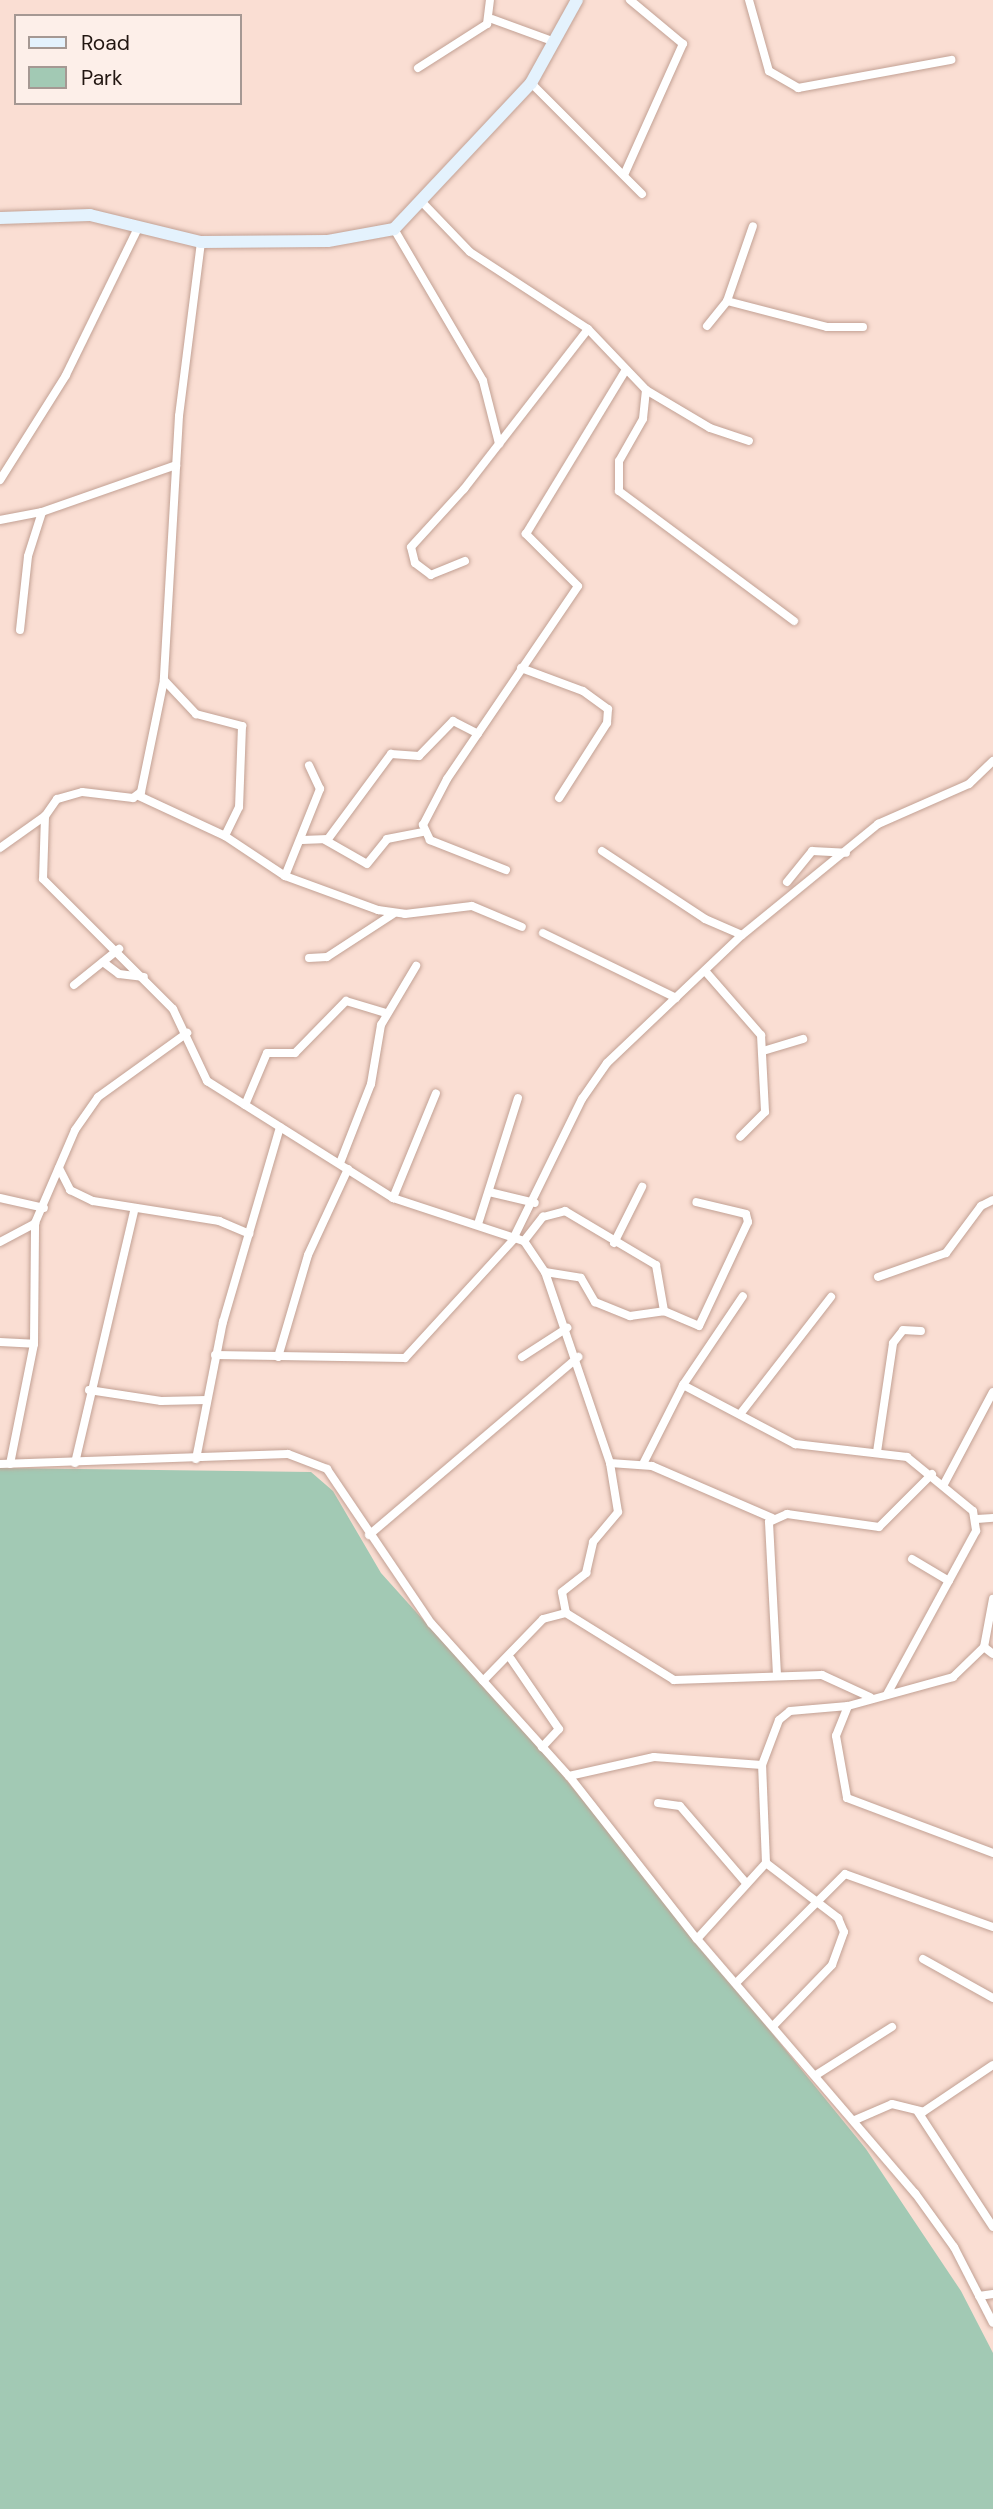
<!DOCTYPE html>
<style>
body{margin:0}
#map{position:relative;width:993px;height:2509px;overflow:hidden;background:#faded3;font-family:"DM Sans",sans-serif}
div>[style]{position:absolute}
.green>*{inset:0;background:#a2c9b4}
.roads{filter:drop-shadow(0 0 2px #c2a194) drop-shadow(0 0 2px #c2a194)}
.street>*{height:8px;margin:-4px;padding:0 4px;transform-origin:4px;border-radius:4px;background:#fff}
.secondary>*{height:12px;margin:-6px;padding:0 6px;transform-origin:6px;border-radius:6px;background:#e4f2fd}
span{translate:-50% -50%;white-space:nowrap;text-align:center;line-height:1.15;-webkit-text-stroke:5px #fdefe9;paint-order:stroke}
.legend{position:absolute;left:14px;top:14px;width:228px;height:91px;box-sizing:border-box;background:#fdefe9;border:2px solid #a59893;margin:0;padding:9px 12px;list-style:none;font-size:21px;color:#221611}
.legend li{display:flex;align-items:center;gap:14px;height:35px}
.legend b{width:35px;border:2px solid #a59893}
</style>
<div id="map">
<div class="green">
<div style="clip-path:polygon(0 1468px,311px 1472px,333px 1491px,381px 1573px,559px 1771px,866px 2149px,961px 2291px,993px 2353px,993px 2509px,0 2509px)"></div>
</div>
<div class="roads">
<div class="street">
<div style="left:749px;top:0;width:74px;rotate:74.3deg"></div>
<div style="left:769px;top:71px;width:34px;rotate:30deg"></div>
<div style="left:798px;top:88px;width:156px;rotate:-10.4deg"></div>
<div style="left:492px;top:19px;width:67px;rotate:20.1deg"></div>
<div style="left:418px;top:68px;width:82px;rotate:-32.5deg"></div>
<div style="left:487px;top:24px;width:24px;rotate:-83deg"></div>
<div style="left:531px;top:83px;width:157px;rotate:45deg"></div>
<div style="left:624px;top:175px;width:144px;rotate:-65.8deg"></div>
<div style="left:683px;top:44px;width:69px;rotate:-140.3deg"></div>
<div style="left:422px;top:202px;width:69px;rotate:46.2deg"></div>
<div style="left:470px;top:252px;width:141px;rotate:33.1deg"></div>
<div style="left:588px;top:329px;width:84px;rotate:46.4deg"></div>
<div style="left:646px;top:390px;width:74px;rotate:30.7deg"></div>
<div style="left:710px;top:428px;width:41px;rotate:18.4deg"></div>
<div style="left:394px;top:229px;width:176px;rotate:59.6deg"></div>
<div style="left:483px;top:381px;width:65px;rotate:75.7deg"></div>
<div style="left:201px;top:242px;width:175px;rotate:97.2deg"></div>
<div style="left:179px;top:416px;width:264px;rotate:93.3deg"></div>
<div style="left:164px;top:680px;width:114px;rotate:101.6deg"></div>
<div style="left:141px;top:792px;width:10px;rotate:143deg"></div>
<div style="left:133px;top:798px;width:51px;rotate:-173.3deg"></div>
<div style="left:82px;top:792px;width:26px;rotate:164deg"></div>
<div style="left:57px;top:799px;width:21px;rotate:125deg"></div>
<div style="left:45px;top:816px;width:63px;rotate:91.8deg"></div>
<div style="left:43px;top:879px;width:184px;rotate:45deg"></div>
<div style="left:173px;top:1009px;width:80px;rotate:64.7deg"></div>
<div style="left:207px;top:1081px;width:220px;rotate:32.2deg"></div>
<div style="left:393px;top:1198px;width:138px;rotate:18.2deg"></div>
<div style="left:524px;top:1241px;width:37px;rotate:56deg"></div>
<div style="left:545px;top:1272px;width:202px;rotate:71.2deg"></div>
<div style="left:610px;top:1463px;width:42px;rotate:4.1deg"></div>
<div style="left:652px;top:1466px;width:131px;rotate:23.4deg"></div>
<div style="left:727px;top:301px;width:103px;rotate:14.6deg"></div>
<div style="left:827px;top:327px;width:36px"></div>
<div style="left:707px;top:326px;width:32px;rotate:-51deg"></div>
<div style="left:727px;top:301px;width:79px;rotate:-70.9deg"></div>
<div style="left:646px;top:390px;width:29px;rotate:96deg"></div>
<div style="left:643px;top:419px;width:48px;rotate:119.7deg"></div>
<div style="left:619px;top:461px;width:30px;rotate:90deg"></div>
<div style="left:619px;top:491px;width:218px;rotate:36.6deg"></div>
<div style="left:0;top:480px;width:124px;rotate:-57.8deg"></div>
<div style="left:66px;top:375px;width:164px;rotate:-63.9deg"></div>
<div style="left:0;top:520px;width:43px;rotate:-10.8deg"></div>
<div style="left:465px;top:561px;width:37px;rotate:158deg"></div>
<div style="left:431px;top:575px;width:20px;rotate:-143deg"></div>
<div style="left:415px;top:563px;width:16px;rotate:-104deg"></div>
<div style="left:411px;top:547px;width:79px;rotate:-47.6deg"></div>
<div style="left:464px;top:489px;width:202px;rotate:-52.2deg"></div>
<div style="left:20px;top:630px;width:74px;rotate:-83.8deg"></div>
<div style="left:28px;top:556px;width:46px;rotate:-72.3deg"></div>
<div style="left:42px;top:512px;width:142px;rotate:-19.3deg"></div>
<div style="left:521px;top:668px;width:66px;rotate:20.4deg"></div>
<div style="left:583px;top:691px;width:31px;rotate:36deg"></div>
<div style="left:608px;top:709px;width:14px;rotate:94deg"></div>
<div style="left:607px;top:723px;width:89px;rotate:122.6deg"></div>
<div style="left:164px;top:680px;width:47px;rotate:46.7deg"></div>
<div style="left:196px;top:714px;width:48px;rotate:14.6deg"></div>
<div style="left:242px;top:726px;width:81px;rotate:92.1deg"></div>
<div style="left:239px;top:807px;width:32px;rotate:116deg"></div>
<div style="left:139px;top:796px;width:95px;rotate:24.9deg"></div>
<div style="left:225px;top:836px;width:72px;rotate:33.7deg"></div>
<div style="left:285px;top:876px;width:99px;rotate:20.1deg"></div>
<div style="left:378px;top:910px;width:27px;rotate:8deg"></div>
<div style="left:405px;top:914px;width:67px;rotate:-6.8deg"></div>
<div style="left:472px;top:906px;width:54px;rotate:22.8deg"></div>
<div style="left:302px;top:840px;width:26px;rotate:-2deg"></div>
<div style="left:328px;top:839px;width:106px;rotate:-53.5deg"></div>
<div style="left:391px;top:754px;width:28px;rotate:4deg"></div>
<div style="left:419px;top:756px;width:49px;rotate:-45.8deg"></div>
<div style="left:453px;top:721px;width:28px;rotate:27deg"></div>
<div style="left:325px;top:840px;width:48px;rotate:29.7deg"></div>
<div style="left:367px;top:864px;width:32px;rotate:-51deg"></div>
<div style="left:387px;top:839px;width:37px;rotate:-11deg"></div>
<div style="left:0;top:848px;width:55px;rotate:-35.4deg"></div>
<div style="left:602px;top:851px;width:123px;rotate:33.4deg"></div>
<div style="left:705px;top:919px;width:40px;rotate:23.4deg"></div>
<div style="left:506px;top:870px;width:82px;rotate:-158.5deg"></div>
<div style="left:430px;top:840px;width:17px;rotate:-115deg"></div>
<div style="left:423px;top:825px;width:52px;rotate:-62.4deg"></div>
<div style="left:447px;top:779px;width:233px;rotate:-55.8deg"></div>
<div style="left:578px;top:586px;width:74px;rotate:-135deg"></div>
<div style="left:526px;top:534px;width:191px;rotate:-58.7deg"></div>
<div style="left:285px;top:876px;width:94px;rotate:-68.1deg"></div>
<div style="left:320px;top:789px;width:26px;rotate:-115deg"></div>
<div style="left:787px;top:882px;width:40px;rotate:-51deg"></div>
<div style="left:812px;top:851px;width:34px;rotate:3deg"></div>
<div style="left:543px;top:933px;width:148px;rotate:26deg"></div>
<div style="left:309px;top:958px;width:18px;rotate:-3deg"></div>
<div style="left:327px;top:957px;width:79px;rotate:-33.1deg"></div>
<div style="left:103px;top:962px;width:20px;rotate:37deg"></div>
<div style="left:119px;top:974px;width:25px;rotate:7deg"></div>
<div style="left:706px;top:972px;width:84px;rotate:48.9deg"></div>
<div style="left:761px;top:1035px;width:77px;rotate:87deg"></div>
<div style="left:765px;top:1112px;width:35px;rotate:135deg"></div>
<div style="left:74px;top:985px;width:58px;rotate:-38.7deg"></div>
<div style="left:763px;top:1051px;width:42px;rotate:-16.7deg"></div>
<div style="left:245px;top:1105px;width:56px;rotate:-67.1deg"></div>
<div style="left:267px;top:1053px;width:28px"></div>
<div style="left:295px;top:1053px;width:73px;rotate:-45.6deg"></div>
<div style="left:346px;top:1001px;width:42px;rotate:16.7deg"></div>
<div style="left:340px;top:1163px;width:85px;rotate:-68.6deg"></div>
<div style="left:371px;top:1084px;width:60px;rotate:-80.4deg"></div>
<div style="left:381px;top:1025px;width:69px;rotate:-59.3deg"></div>
<div style="left:59px;top:1168px;width:25px;rotate:63deg"></div>
<div style="left:70px;top:1190px;width:25px;rotate:26deg"></div>
<div style="left:93px;top:1201px;width:128px;rotate:9deg"></div>
<div style="left:219px;top:1221px;width:33px;rotate:23deg"></div>
<div style="left:489px;top:1192px;width:47px;rotate:13.4deg"></div>
<div style="left:0;top:1198px;width:45px;rotate:12.8deg"></div>
<div style="left:393px;top:1198px;width:113px;rotate:-67.7deg"></div>
<div style="left:478px;top:1224px;width:132px;rotate:-72.4deg"></div>
<div style="left:515px;top:1235px;width:152px;rotate:-63.8deg"></div>
<div style="left:582px;top:1099px;width:44px;rotate:-55.2deg"></div>
<div style="left:607px;top:1063px;width:186px;rotate:-43.5deg"></div>
<div style="left:742px;top:935px;width:176px;rotate:-39.2deg"></div>
<div style="left:878px;top:824px;width:99px;rotate:-23.7deg"></div>
<div style="left:969px;top:784px;width:33px;rotate:-44deg"></div>
<div style="left:524px;top:1241px;width:31px;rotate:-52deg"></div>
<div style="left:543px;top:1217px;width:23px;rotate:-15deg"></div>
<div style="left:565px;top:1211px;width:106px;rotate:30.7deg"></div>
<div style="left:656px;top:1265px;width:47px;rotate:80.1deg"></div>
<div style="left:664px;top:1311px;width:38px;rotate:23deg"></div>
<div style="left:699px;top:1326px;width:115px;rotate:-64.8deg"></div>
<div style="left:748px;top:1222px;width:8px;rotate:-104deg"></div>
<div style="left:746px;top:1214px;width:51px;rotate:-166.5deg"></div>
<div style="left:0;top:1242px;width:40px;rotate:-28deg"></div>
<div style="left:35px;top:1223px;width:101px;rotate:-66.7deg"></div>
<div style="left:75px;top:1130px;width:40px;rotate:-55.1deg"></div>
<div style="left:98px;top:1097px;width:110px;rotate:-35.7deg"></div>
<div style="left:614px;top:1243px;width:63px;rotate:-63.4deg"></div>
<div style="left:545px;top:1272px;width:36px;rotate:9deg"></div>
<div style="left:581px;top:1278px;width:28px;rotate:60deg"></div>
<div style="left:595px;top:1302px;width:38px;rotate:22deg"></div>
<div style="left:630px;top:1316px;width:34px;rotate:-8deg"></div>
<div style="left:878px;top:1277px;width:72px;rotate:-19.4deg"></div>
<div style="left:946px;top:1253px;width:59px;rotate:-53.3deg"></div>
<div style="left:981px;top:1206px;width:13px;rotate:-27deg"></div>
<div style="left:0;top:1342px;width:34px;rotate:3deg"></div>
<div style="left:215px;top:1355px;width:190px;rotate:0.9deg"></div>
<div style="left:405px;top:1358px;width:164px;rotate:-47.5deg"></div>
<div style="left:278px;top:1357px;width:106px;rotate:-73.6deg"></div>
<div style="left:308px;top:1255px;width:95px;rotate:-65.1deg"></div>
<div style="left:522px;top:1357px;width:54px;rotate:-32.8deg"></div>
<div style="left:683px;top:1385px;width:127px;rotate:27.8deg"></div>
<div style="left:795px;top:1444px;width:113px;rotate:6.6deg"></div>
<div style="left:907px;top:1457px;width:85px;rotate:39.3deg"></div>
<div style="left:973px;top:1511px;width:20px;rotate:81deg"></div>
<div style="left:976px;top:1531px;width:186px;rotate:118.6deg"></div>
<div style="left:89px;top:1390px;width:73px;rotate:8.7deg"></div>
<div style="left:161px;top:1401px;width:46px;rotate:-1.2deg"></div>
<div style="left:741px;top:1413px;width:147px;rotate:-52.2deg"></div>
<div style="left:877px;top:1452px;width:110px;rotate:-81.6deg"></div>
<div style="left:893px;top:1343px;width:16px;rotate:-52deg"></div>
<div style="left:903px;top:1330px;width:18px;rotate:3deg"></div>
<div style="left:196px;top:1459px;width:140px;rotate:-78.9deg"></div>
<div style="left:223px;top:1322px;width:203px;rotate:-73.7deg"></div>
<div style="left:75px;top:1463px;width:259px;rotate:-76.8deg"></div>
<div style="left:0;top:1464px;width:288px;rotate:-2deg"></div>
<div style="left:288px;top:1454px;width:42px;rotate:21deg"></div>
<div style="left:327px;top:1469px;width:186px;rotate:56deg"></div>
<div style="left:431px;top:1623px;width:206px;rotate:48deg"></div>
<div style="left:569px;top:1776px;width:207px;rotate:51.9deg"></div>
<div style="left:697px;top:1939px;width:335px;rotate:49.4deg"></div>
<div style="left:915px;top:2193px;width:67px;rotate:54.2deg"></div>
<div style="left:954px;top:2247px;width:85px;rotate:62.8deg"></div>
<div style="left:10px;top:1464px;width:122px;rotate:-78.7deg"></div>
<div style="left:34px;top:1344px;width:121px;rotate:-89.5deg"></div>
<div style="left:643px;top:1464px;width:89px;rotate:-63.1deg"></div>
<div style="left:683px;top:1385px;width:107px;rotate:-56deg"></div>
<div style="left:944px;top:1484px;width:104px;rotate:-62deg"></div>
<div style="left:977px;top:1519px;width:16px;rotate:-4deg"></div>
<div style="left:369px;top:1535px;width:275px;rotate:-40.4deg"></div>
<div style="left:912px;top:1559px;width:43px;rotate:30.7deg"></div>
<div style="left:566px;top:1613px;width:21px;rotate:-101deg"></div>
<div style="left:562px;top:1592px;width:31px;rotate:-38deg"></div>
<div style="left:586px;top:1573px;width:32px;rotate:-77deg"></div>
<div style="left:593px;top:1542px;width:39px;rotate:-50deg"></div>
<div style="left:618px;top:1512px;width:50px;rotate:-99.3deg"></div>
<div style="left:984px;top:1647px;width:11px;rotate:38deg"></div>
<div style="left:511px;top:1659px;width:85px;rotate:55.6deg"></div>
<div style="left:559px;top:1729px;width:25px;rotate:133deg"></div>
<div style="left:777px;top:1675px;width:153px;rotate:-93deg"></div>
<div style="left:769px;top:1522px;width:20px;rotate:-24deg"></div>
<div style="left:787px;top:1514px;width:93px;rotate:8deg"></div>
<div style="left:879px;top:1527px;width:75px;rotate:-45deg"></div>
<div style="left:483px;top:1681px;width:86px;rotate:-45.9deg"></div>
<div style="left:543px;top:1619px;width:24px;rotate:-15deg"></div>
<div style="left:566px;top:1613px;width:127px;rotate:31.8deg"></div>
<div style="left:674px;top:1680px;width:148px;rotate:-1.9deg"></div>
<div style="left:822px;top:1675px;width:53px;rotate:24.6deg"></div>
<div style="left:848px;top:1706px;width:32px;rotate:112deg"></div>
<div style="left:836px;top:1736px;width:63px;rotate:79.9deg"></div>
<div style="left:847px;top:1798px;width:156px;rotate:20.6deg"></div>
<div style="left:569px;top:1776px;width:87px;rotate:-12.6deg"></div>
<div style="left:654px;top:1757px;width:108px;rotate:4.2deg"></div>
<div style="left:658px;top:1803px;width:22px;rotate:8deg"></div>
<div style="left:680px;top:1806px;width:101px;rotate:49.4deg"></div>
<div style="left:766px;top:1863px;width:91px;rotate:37.4deg"></div>
<div style="left:838px;top:1918px;width:15px;rotate:67deg"></div>
<div style="left:844px;top:1932px;width:35px;rotate:110deg"></div>
<div style="left:832px;top:1965px;width:85px;rotate:134deg"></div>
<div style="left:697px;top:1939px;width:103px;rotate:-47.8deg"></div>
<div style="left:766px;top:1863px;width:98px;rotate:-92.3deg"></div>
<div style="left:762px;top:1765px;width:48px;rotate:-69.3deg"></div>
<div style="left:779px;top:1720px;width:14px;rotate:-39deg"></div>
<div style="left:790px;top:1711px;width:58px;rotate:-4.9deg"></div>
<div style="left:848px;top:1706px;width:109px;rotate:-15.4deg"></div>
<div style="left:953px;top:1677px;width:43px;rotate:-44.1deg"></div>
<div style="left:984px;top:1647px;width:49px;rotate:-79.4deg"></div>
<div style="left:923px;top:1959px;width:80px;rotate:29.1deg"></div>
<div style="left:736px;top:1983px;width:154px;rotate:-45deg"></div>
<div style="left:845px;top:1874px;width:157px;rotate:19.7deg"></div>
<div style="left:816px;top:2075px;width:90px;rotate:-32.3deg"></div>
<div style="left:918px;top:2112px;width:137px;rotate:56.9deg"></div>
<div style="left:855px;top:2120px;width:40px;rotate:-23.4deg"></div>
<div style="left:892px;top:2104px;width:32px;rotate:14deg"></div>
<div style="left:923px;top:2112px;width:84px;rotate:-33.9deg"></div>
<div style="left:979px;top:2296px;width:14px;rotate:-8deg"></div>
</div>
<div class="secondary">
<div style="left:0;top:218px;width:90px;rotate:-1.9deg"></div>
<div style="left:90px;top:215px;width:114px;rotate:13.7deg"></div>
<div style="left:201px;top:242px;width:127px;rotate:-0.5deg"></div>
<div style="left:328px;top:241px;width:67px;rotate:-10.3deg"></div>
<div style="left:394px;top:229px;width:200px;rotate:-46.8deg"></div>
<div style="left:531px;top:83px;width:95px;rotate:-61deg"></div>
</div>
</div>
<ul class="legend">
<li><b style="height:9px;background:#e4f2fd"></b>Road</li>
<li><b style="height:19px;background:#a2c9b4"></b>Park</li>
</ul>
</div>
